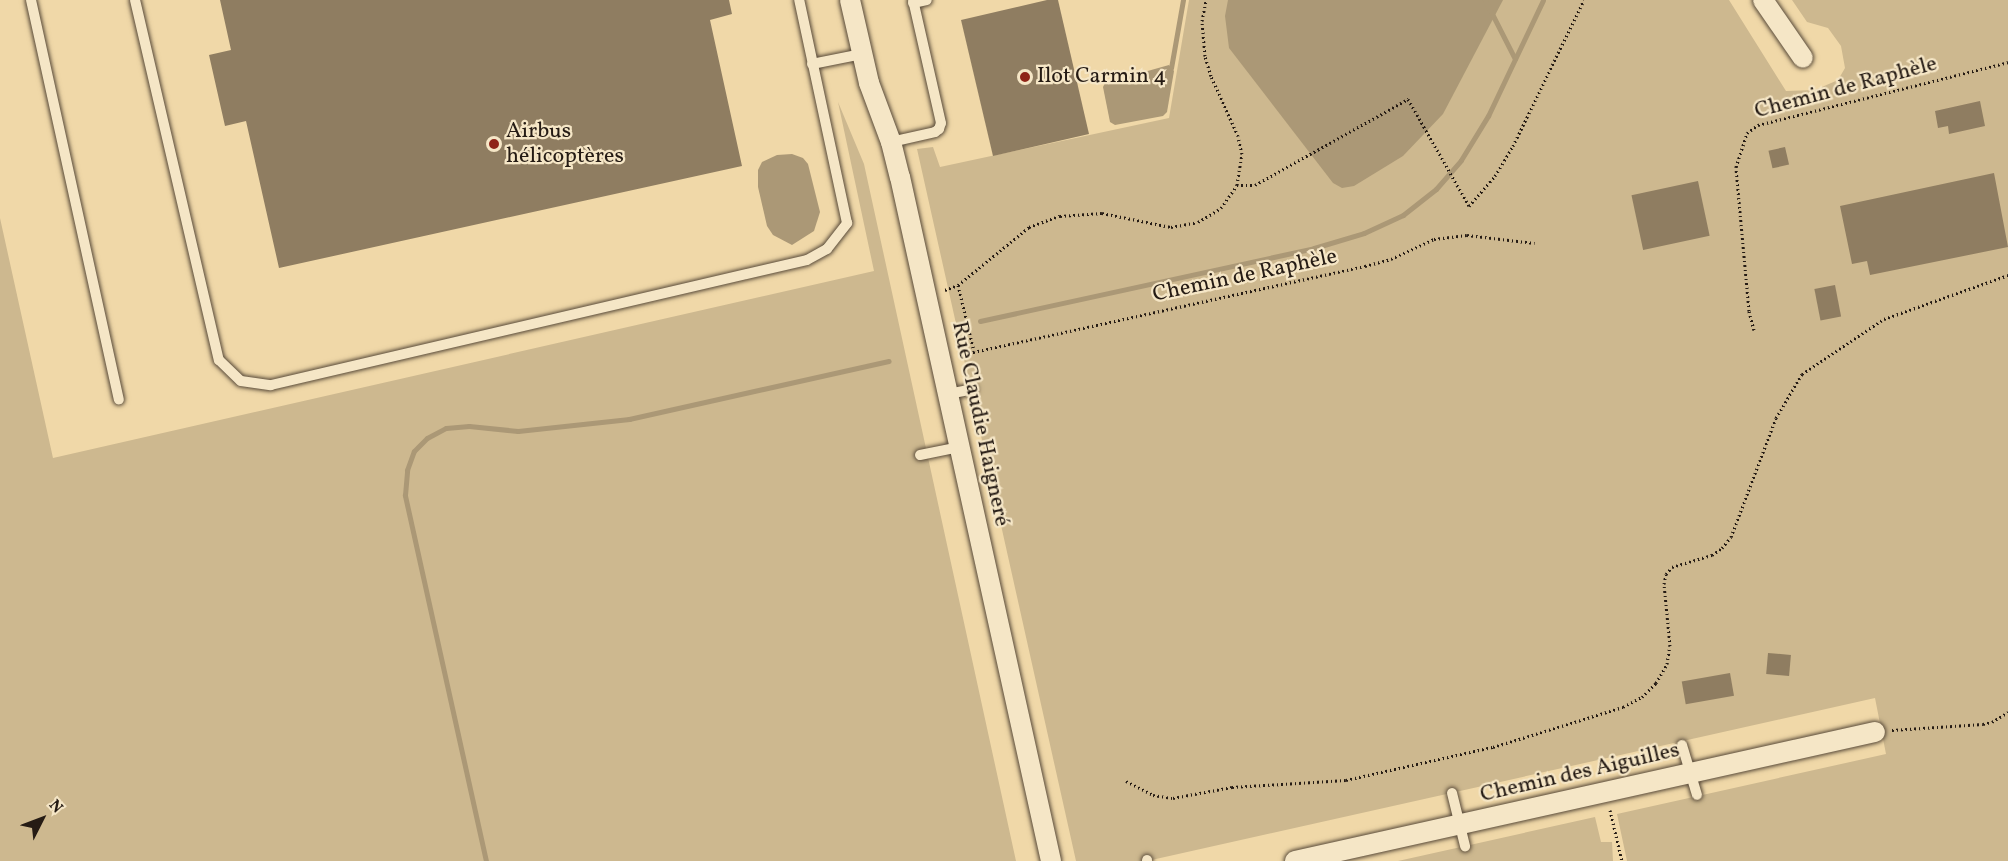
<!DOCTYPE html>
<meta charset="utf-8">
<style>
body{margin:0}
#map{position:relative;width:2008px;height:861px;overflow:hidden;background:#f0d8a8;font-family:Vollkorn,serif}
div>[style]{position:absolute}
.green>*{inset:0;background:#cdb88f}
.water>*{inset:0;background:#ab9876}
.stream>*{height:5px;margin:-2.5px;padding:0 2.5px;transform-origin:2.5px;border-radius:2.5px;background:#ab9876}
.building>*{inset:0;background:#8f7d61;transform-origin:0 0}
.path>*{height:3px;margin-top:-1.5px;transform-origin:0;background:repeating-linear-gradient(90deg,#251b14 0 1.5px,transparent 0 4.5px)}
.roads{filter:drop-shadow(0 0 2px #584a39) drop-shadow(0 0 2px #584a39)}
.service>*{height:10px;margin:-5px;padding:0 5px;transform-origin:5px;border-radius:5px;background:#f5e6c6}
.minor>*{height:20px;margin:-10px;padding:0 10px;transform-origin:10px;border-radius:10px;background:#f5e6c6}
.dots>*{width:16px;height:16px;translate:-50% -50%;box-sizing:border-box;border:3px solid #f5e6c6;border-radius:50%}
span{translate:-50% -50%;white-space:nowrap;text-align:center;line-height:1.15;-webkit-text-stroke:4.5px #f5e6c6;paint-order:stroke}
.poi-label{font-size:22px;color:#251b14}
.left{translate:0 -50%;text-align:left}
.street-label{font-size:22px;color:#251b14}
.north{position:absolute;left:12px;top:789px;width:60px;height:60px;-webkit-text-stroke:4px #f5e6c6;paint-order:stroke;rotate:48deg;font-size:16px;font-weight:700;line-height:24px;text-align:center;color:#251b14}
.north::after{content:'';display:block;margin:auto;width:21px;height:27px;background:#251b14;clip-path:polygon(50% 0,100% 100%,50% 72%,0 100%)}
</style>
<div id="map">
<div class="green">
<div style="clip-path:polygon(1189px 0,1729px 0,1786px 91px,1815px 90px,1838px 80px,1845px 68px,1841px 46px,1828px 28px,1807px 22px,1792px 0,2008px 0,2008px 861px,1627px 861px,1617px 814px,1886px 754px,1875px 698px,1147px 861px,1076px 861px,917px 149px,933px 147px,940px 167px,1169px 118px)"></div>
<div style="clip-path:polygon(838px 102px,864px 164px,1016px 861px,0 861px,0 218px,53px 458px,874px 271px)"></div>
<div style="clip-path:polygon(1595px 817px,1601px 842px,1612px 842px,1613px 861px,1398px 861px)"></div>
</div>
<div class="water">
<div style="clip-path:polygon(1228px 0,1503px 0,1443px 114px,1403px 156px,1354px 186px,1342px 188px,1333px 183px,1229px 48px,1225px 16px)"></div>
<div style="clip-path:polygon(1169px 65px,1174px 71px,1167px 112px,1163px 116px,1115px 125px,1110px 122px,1103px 87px,1105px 83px)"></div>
<div style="clip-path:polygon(792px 154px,803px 158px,808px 164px,820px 212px,814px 231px,792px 245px,773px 235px,767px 226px,758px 187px,758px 170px,762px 162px,777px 155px)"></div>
</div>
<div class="stream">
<div style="left:1485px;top:0;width:66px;rotate:63deg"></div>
<div style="left:1171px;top:68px;width:69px;rotate:-80deg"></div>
<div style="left:980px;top:321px;width:342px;rotate:-12.3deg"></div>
<div style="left:1314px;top:248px;width:52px;rotate:-16.7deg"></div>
<div style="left:1364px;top:233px;width:43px;rotate:-24.8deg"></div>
<div style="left:1403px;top:215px;width:42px;rotate:-38.2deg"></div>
<div style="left:1436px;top:189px;width:38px;rotate:-49deg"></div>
<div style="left:1461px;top:160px;width:52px;rotate:-58.5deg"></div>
<div style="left:1488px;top:116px;width:128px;rotate:-64.6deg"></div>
<div style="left:486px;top:861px;width:375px;rotate:-102.5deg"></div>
<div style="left:405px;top:495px;width:25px;rotate:-85deg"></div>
<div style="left:407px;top:470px;width:20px;rotate:-70deg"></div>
<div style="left:414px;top:451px;width:18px;rotate:-45deg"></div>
<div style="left:427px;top:438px;width:21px;rotate:-28deg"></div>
<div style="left:446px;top:428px;width:23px;rotate:-5deg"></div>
<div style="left:469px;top:426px;width:49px;rotate:5.8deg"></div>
<div style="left:518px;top:431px;width:112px;rotate:-6.2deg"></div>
<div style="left:629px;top:419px;width:266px;rotate:-12.6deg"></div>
</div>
<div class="building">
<div style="clip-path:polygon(220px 0,729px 0,732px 14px,710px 20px,742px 166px,279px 268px,246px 121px,225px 126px,209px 55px,231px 50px)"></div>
<div style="clip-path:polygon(1047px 0,1058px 0,1089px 134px,993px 156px,961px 20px)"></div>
<div style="clip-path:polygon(1980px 101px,1985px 126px,1949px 134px,1948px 126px,1938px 128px,1935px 111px)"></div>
<div style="left:1785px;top:147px;width:18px;height:17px;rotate:77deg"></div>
<div style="clip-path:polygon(1994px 173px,2008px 247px,1870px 275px,1867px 261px,1852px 264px,1840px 206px)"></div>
<div style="left:1698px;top:181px;width:56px;height:68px;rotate:78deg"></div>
<div style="left:1835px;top:285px;width:32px;height:21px;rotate:79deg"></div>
<div style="left:1768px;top:653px;width:23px;height:21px;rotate:5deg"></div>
<div style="left:1730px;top:673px;width:23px;height:49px;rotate:80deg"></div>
</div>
<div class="path">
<div style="left:1237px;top:185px;width:18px"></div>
<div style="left:1255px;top:185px;width:176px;rotate:-29.3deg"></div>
<div style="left:1408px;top:99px;width:123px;rotate:60.3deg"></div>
<div style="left:1469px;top:206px;width:40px;rotate:-49deg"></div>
<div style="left:1495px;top:176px;width:35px;rotate:-59deg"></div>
<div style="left:1513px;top:146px;width:162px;rotate:-64.1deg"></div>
<div style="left:958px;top:285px;width:68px;rotate:76.4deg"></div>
<div style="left:945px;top:290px;width:14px;rotate:-21deg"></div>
<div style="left:958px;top:285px;width:92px;rotate:-39.2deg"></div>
<div style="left:1029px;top:227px;width:33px;rotate:-20deg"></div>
<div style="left:1060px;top:216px;width:42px;rotate:-4.1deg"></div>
<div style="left:1102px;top:213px;width:70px;rotate:11.5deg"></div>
<div style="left:1171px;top:227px;width:27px;rotate:-10deg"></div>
<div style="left:1198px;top:222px;width:27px;rotate:-31deg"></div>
<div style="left:1221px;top:208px;width:28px;rotate:-55deg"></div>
<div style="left:1237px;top:185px;width:31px;rotate:-81deg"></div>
<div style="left:1242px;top:154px;width:18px;rotate:-103deg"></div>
<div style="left:1238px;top:136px;width:66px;rotate:-114.2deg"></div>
<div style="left:1211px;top:76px;width:21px;rotate:-107deg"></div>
<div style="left:1205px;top:56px;width:35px;rotate:-95deg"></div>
<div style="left:1202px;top:21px;width:21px;rotate:-79deg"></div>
<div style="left:1754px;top:330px;width:20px;rotate:-105deg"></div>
<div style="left:1749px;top:311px;width:145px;rotate:-95.2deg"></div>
<div style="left:1736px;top:167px;width:36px;rotate:-72deg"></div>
<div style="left:1747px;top:133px;width:14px;rotate:-36deg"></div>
<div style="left:1758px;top:125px;width:258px;rotate:-14.1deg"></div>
<div style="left:960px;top:355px;width:415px;rotate:-12.4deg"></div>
<div style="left:1365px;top:266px;width:27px;rotate:-15deg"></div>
<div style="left:1391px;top:259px;width:47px;rotate:-24.9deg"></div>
<div style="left:1434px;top:239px;width:33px;rotate:-7deg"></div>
<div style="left:1467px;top:235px;width:68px;rotate:6.7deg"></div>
<div style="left:1892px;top:730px;width:91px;rotate:-3.8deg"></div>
<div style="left:1983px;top:724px;width:9px;rotate:-13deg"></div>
<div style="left:1992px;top:722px;width:19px;rotate:-32deg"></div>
<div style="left:1126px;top:781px;width:30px;rotate:27deg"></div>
<div style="left:1153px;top:795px;width:20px;rotate:9deg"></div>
<div style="left:1173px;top:798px;width:60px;rotate:-10.6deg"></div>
<div style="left:1232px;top:787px;width:114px;rotate:-3.5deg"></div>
<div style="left:1346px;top:780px;width:151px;rotate:-12.7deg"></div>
<div style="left:1493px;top:747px;width:136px;rotate:-17.1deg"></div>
<div style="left:1623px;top:707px;width:21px;rotate:-28deg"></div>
<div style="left:1642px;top:697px;width:20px;rotate:-45deg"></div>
<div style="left:1656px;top:683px;width:22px;rotate:-60deg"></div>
<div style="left:1667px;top:664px;width:18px;rotate:-81deg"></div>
<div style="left:1670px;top:646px;width:62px;rotate:-95.5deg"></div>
<div style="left:1664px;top:584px;width:10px;rotate:-79deg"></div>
<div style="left:1666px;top:574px;width:9px;rotate:-49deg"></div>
<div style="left:1672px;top:567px;width:42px;rotate:-16.7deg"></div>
<div style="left:1712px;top:555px;width:12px;rotate:-35deg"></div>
<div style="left:1722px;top:548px;width:14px;rotate:-51deg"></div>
<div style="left:1731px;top:537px;width:127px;rotate:-69.3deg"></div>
<div style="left:1776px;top:418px;width:51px;rotate:-59.4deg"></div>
<div style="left:1802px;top:374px;width:99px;rotate:-33.9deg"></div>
<div style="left:1884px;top:319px;width:132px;rotate:-19.5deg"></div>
<div style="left:1610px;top:810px;width:52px;rotate:76.8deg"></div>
</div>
<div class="roads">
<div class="service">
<div style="left:31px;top:0;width:409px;rotate:77.6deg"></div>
<div style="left:135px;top:0;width:370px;rotate:76.9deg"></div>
<div style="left:219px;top:360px;width:30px;rotate:44deg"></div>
<div style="left:241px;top:381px;width:30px;rotate:8deg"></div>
<div style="left:271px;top:385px;width:550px;rotate:-13.13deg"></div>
<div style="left:807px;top:260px;width:23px;rotate:-29deg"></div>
<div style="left:827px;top:249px;width:33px;rotate:-52deg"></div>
<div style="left:847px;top:223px;width:228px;rotate:-102.1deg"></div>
<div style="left:913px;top:3px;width:14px;rotate:-12deg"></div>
<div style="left:812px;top:64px;width:51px;rotate:-11.3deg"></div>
<div style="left:891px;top:142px;width:45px;rotate:-12.8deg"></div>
<div style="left:935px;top:132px;width:5px;rotate:-37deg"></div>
<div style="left:939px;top:129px;width:6px;rotate:-72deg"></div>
<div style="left:941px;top:123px;width:126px;rotate:-102.8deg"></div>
<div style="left:948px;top:394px;width:25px;rotate:-11deg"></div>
<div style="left:920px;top:455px;width:41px;rotate:-11.3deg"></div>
<div style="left:1682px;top:745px;width:52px;rotate:73.3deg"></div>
<div style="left:1452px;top:793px;width:55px;rotate:76.2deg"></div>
<div style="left:1147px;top:860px;width:1px;rotate:90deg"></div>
</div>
<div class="minor">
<div style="left:850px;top:0;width:85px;rotate:77.1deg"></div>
<div style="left:869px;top:83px;width:63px;rotate:69.6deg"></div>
<div style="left:891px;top:142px;width:36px;rotate:76deg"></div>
<div style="left:900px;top:177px;width:700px;rotate:77.55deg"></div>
<div style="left:1763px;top:0;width:70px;rotate:55.4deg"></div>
<div style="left:1295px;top:861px;width:594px;rotate:-12.54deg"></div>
</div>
</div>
<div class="dots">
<div style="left:1025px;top:77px;background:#8f2418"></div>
<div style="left:494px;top:144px;background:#8f2418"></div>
</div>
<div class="poi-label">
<span class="left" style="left:1037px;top:77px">Ilot Carmin 4</span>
<span class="left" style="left:506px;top:144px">Airbus<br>hélicoptères</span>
</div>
<div class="street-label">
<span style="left:1846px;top:88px;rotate:-15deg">Chemin de Raphèle</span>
<span style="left:1245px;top:276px;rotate:-12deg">Chemin de Raphèle</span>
<span style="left:980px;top:424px;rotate:78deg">Rue Claudie Haigneré</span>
<span style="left:1580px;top:773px;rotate:-13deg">Chemin des Aiguilles</span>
</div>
<div class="north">N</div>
</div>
